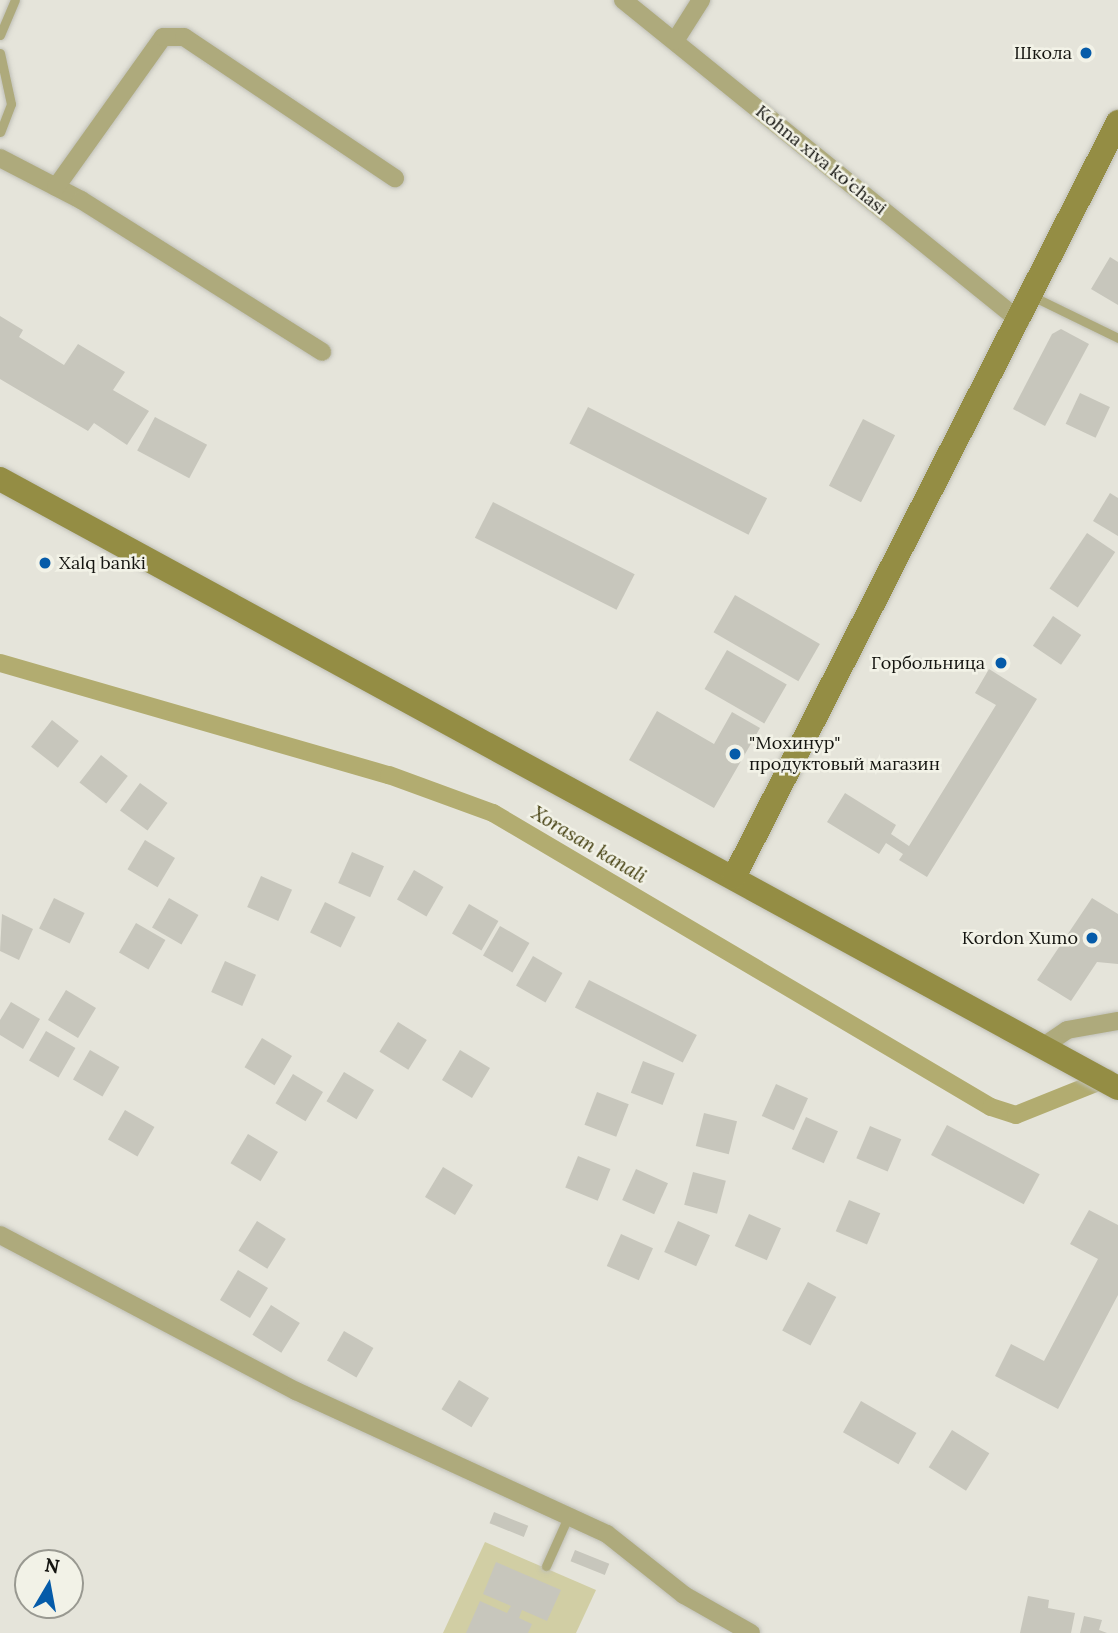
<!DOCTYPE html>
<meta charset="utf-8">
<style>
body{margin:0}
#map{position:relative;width:1118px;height:1633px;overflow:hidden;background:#e5e4da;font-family:Lora,serif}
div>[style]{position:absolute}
.green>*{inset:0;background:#d1cea4}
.canal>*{height:18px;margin:-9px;padding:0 9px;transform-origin:9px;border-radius:9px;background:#b2ac70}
.building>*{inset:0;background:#c7c6bc;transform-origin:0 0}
.roads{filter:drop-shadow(0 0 2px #bfbfb6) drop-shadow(0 0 2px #bfbfb6)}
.lane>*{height:9px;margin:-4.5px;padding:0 4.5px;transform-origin:4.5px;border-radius:4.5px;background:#aeaa7c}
.street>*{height:18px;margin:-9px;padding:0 9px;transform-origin:9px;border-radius:9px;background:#aeaa7c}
.secondary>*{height:24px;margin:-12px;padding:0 12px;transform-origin:12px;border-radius:12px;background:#948d44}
.dots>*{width:19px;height:19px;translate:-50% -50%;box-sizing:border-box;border:4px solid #f2f2e7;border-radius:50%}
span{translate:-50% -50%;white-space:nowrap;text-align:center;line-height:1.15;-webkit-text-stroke:5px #f2f2e7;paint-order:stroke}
.poi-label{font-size:18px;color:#141410}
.right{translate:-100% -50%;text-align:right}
.left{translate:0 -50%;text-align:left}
.street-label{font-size:18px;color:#141410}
.water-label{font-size:19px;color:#3f3a09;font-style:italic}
.north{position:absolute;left:14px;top:1549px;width:70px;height:70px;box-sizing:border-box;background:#f2f2e7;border:2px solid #999991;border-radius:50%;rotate:10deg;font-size:19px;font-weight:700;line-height:28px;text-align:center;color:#141410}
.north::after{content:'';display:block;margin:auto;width:24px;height:32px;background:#055ba9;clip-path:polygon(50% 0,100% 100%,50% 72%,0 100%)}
</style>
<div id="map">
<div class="green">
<div style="clip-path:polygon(485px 1542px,596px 1590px,576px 1633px,443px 1633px)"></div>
</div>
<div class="canal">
<div style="left:0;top:663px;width:405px;rotate:16.1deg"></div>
<div style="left:389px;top:775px;width:111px;rotate:20.1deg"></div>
<div style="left:493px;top:813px;width:578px;rotate:30.56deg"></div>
<div style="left:991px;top:1107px;width:26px;rotate:18deg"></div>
<div style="left:1016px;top:1115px;width:99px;rotate:-21.9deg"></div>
</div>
<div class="building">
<div style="clip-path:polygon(1110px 257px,1118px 262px,1118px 305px,1091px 289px)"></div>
<div style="clip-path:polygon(0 316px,23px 330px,19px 337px,64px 365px,78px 344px,125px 372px,113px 390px,149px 411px,127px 445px,94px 423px,88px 431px,0 379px)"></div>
<div style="clip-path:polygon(1061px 329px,1089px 344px,1045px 426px,1013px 409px,1052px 334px)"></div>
<div style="left:1080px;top:393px;width:33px;height:34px;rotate:25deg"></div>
<div style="left:588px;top:407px;width:201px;height:41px;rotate:27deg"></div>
<div style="left:155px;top:417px;width:59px;height:38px;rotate:28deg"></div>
<div style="left:863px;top:419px;width:36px;height:75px;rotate:27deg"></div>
<div style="clip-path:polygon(1110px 493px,1118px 498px,1118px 536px,1093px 521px)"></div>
<div style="left:493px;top:502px;width:159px;height:40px;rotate:27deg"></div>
<div style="left:1087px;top:533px;width:34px;height:67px;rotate:34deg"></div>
<div style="left:735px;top:595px;width:98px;height:43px;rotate:30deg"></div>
<div style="left:1053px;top:616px;width:34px;height:36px;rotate:34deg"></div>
<div style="left:727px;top:650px;width:69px;height:45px;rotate:30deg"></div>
<div style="clip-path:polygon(989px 669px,1037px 699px,927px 877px,899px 860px,903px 854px,886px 843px,879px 854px,827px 822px,845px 793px,896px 825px,891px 834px,909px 846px,996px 705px,975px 693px)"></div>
<div style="clip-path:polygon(657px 711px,714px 744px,732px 712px,760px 728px,714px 808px,629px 760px)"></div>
<div style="left:52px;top:720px;width:34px;height:34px;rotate:38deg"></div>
<div style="left:101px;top:755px;width:34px;height:35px;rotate:38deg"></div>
<div style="left:140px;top:783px;width:34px;height:34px;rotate:36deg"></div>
<div style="left:145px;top:840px;width:35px;height:34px;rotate:31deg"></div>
<div style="left:352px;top:852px;width:35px;height:34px;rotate:24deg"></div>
<div style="left:414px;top:870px;width:34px;height:34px;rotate:30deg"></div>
<div style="left:261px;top:876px;width:34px;height:34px;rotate:24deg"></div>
<div style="left:54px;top:898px;width:34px;height:34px;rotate:26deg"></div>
<div style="left:169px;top:898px;width:34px;height:34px;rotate:30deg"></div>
<div style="clip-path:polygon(1092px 898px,1118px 914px,1118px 964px,1097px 962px,1071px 1001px,1037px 980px)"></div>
<div style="left:325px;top:902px;width:34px;height:34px;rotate:26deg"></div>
<div style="left:469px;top:904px;width:34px;height:34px;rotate:30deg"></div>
<div style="clip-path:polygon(2px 914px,33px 929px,19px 960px,0 951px)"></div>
<div style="left:136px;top:923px;width:34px;height:34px;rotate:30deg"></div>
<div style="left:500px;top:926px;width:34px;height:34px;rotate:30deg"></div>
<div style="left:533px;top:956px;width:34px;height:34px;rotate:30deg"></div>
<div style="left:225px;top:961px;width:34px;height:34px;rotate:24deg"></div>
<div style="left:589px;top:980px;width:121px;height:31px;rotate:27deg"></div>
<div style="left:66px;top:990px;width:35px;height:35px;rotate:31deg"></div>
<div style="clip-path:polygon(11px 1002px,40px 1019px,23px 1049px,0 1035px,0 1020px)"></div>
<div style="left:398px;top:1022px;width:34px;height:35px;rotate:32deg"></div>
<div style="left:46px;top:1031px;width:34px;height:34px;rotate:30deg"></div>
<div style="left:262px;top:1038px;width:35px;height:34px;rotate:31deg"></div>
<div style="left:90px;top:1050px;width:34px;height:34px;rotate:30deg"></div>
<div style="left:460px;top:1050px;width:35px;height:35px;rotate:31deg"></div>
<div style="left:643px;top:1061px;width:34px;height:34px;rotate:21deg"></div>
<div style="left:344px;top:1072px;width:35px;height:34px;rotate:31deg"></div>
<div style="left:293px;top:1074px;width:35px;height:34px;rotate:31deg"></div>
<div style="left:776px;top:1084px;width:35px;height:35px;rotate:24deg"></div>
<div style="left:597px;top:1092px;width:34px;height:35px;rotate:21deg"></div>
<div style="left:125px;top:1110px;width:34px;height:34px;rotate:30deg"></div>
<div style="left:704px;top:1113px;width:34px;height:34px;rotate:14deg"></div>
<div style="left:806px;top:1117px;width:35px;height:35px;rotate:24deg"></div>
<div style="left:947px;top:1125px;width:105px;height:34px;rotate:28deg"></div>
<div style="left:870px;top:1126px;width:34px;height:35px;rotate:23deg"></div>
<div style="left:248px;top:1134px;width:35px;height:34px;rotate:31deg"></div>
<div style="left:578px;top:1156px;width:35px;height:34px;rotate:22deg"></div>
<div style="left:443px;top:1167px;width:35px;height:35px;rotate:31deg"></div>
<div style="left:636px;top:1169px;width:35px;height:34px;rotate:24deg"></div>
<div style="left:693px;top:1172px;width:34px;height:34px;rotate:15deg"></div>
<div style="left:849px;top:1200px;width:34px;height:34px;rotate:23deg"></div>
<div style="clip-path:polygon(1089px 1210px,1118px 1225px,1118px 1295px,1058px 1409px,995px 1376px,1011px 1344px,1044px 1361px,1098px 1259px,1070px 1244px)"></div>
<div style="left:749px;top:1214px;width:35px;height:35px;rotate:24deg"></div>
<div style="left:257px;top:1221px;width:34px;height:35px;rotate:32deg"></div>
<div style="left:678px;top:1221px;width:35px;height:34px;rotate:24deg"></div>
<div style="left:621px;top:1234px;width:35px;height:35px;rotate:24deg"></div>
<div style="left:238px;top:1270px;width:35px;height:35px;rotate:31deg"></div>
<div style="left:808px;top:1282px;width:32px;height:55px;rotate:28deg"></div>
<div style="left:271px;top:1305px;width:34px;height:35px;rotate:32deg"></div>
<div style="left:344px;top:1331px;width:34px;height:34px;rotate:30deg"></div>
<div style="left:459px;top:1380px;width:35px;height:34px;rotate:31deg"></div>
<div style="left:861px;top:1401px;width:64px;height:36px;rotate:30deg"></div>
<div style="left:952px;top:1430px;width:44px;height:44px;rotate:32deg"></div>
<div style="left:494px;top:1512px;width:37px;height:12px;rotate:22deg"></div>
<div style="left:575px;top:1550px;width:37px;height:12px;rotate:22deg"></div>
<div style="clip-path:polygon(496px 1562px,561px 1590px,547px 1621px,522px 1610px,519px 1618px,532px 1624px,528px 1633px,466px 1633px,480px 1601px,507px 1613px,511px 1606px,483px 1594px)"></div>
<div style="clip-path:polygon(1028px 1596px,1049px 1600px,1048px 1608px,1075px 1613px,1071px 1633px,1020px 1633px)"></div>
<div style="clip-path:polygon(1084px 1616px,1102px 1620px,1099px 1630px,1107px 1633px,1080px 1633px)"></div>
</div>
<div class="roads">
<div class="lane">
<div style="left:0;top:35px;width:38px;rotate:-67deg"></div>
<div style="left:0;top:53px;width:52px;rotate:77.8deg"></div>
<div style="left:11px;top:104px;width:30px;rotate:111deg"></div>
<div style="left:1032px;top:296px;width:96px;rotate:26deg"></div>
<div style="left:546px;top:1566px;width:54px;rotate:-65.8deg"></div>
</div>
<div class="street">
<div style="left:623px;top:0;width:511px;rotate:38.96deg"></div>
<div style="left:675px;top:41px;width:49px;rotate:-57.6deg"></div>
<div style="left:0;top:158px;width:91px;rotate:27.4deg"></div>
<div style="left:81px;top:200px;width:285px;rotate:32.2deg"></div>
<div style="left:56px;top:187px;width:184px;rotate:-54.5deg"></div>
<div style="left:163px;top:37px;width:21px"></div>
<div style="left:184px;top:37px;width:254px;rotate:33.8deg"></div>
<div style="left:1042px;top:1047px;width:30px;rotate:-34deg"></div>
<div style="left:1067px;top:1030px;width:52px;rotate:-10deg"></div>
<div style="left:0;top:1235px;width:335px;rotate:27.8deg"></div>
<div style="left:296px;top:1391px;width:342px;rotate:24.7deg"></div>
<div style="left:607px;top:1534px;width:98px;rotate:38.4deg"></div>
<div style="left:684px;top:1595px;width:77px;rotate:29.6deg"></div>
</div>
<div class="secondary">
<div style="left:0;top:479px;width:1273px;rotate:28.58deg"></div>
<div style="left:734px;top:877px;width:847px;rotate:-63.04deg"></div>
</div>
</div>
<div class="dots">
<div style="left:1086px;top:53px;background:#055ba9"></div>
<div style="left:45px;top:563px;background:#055ba9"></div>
<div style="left:1001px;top:663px;background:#055ba9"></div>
<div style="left:735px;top:754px;background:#055ba9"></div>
<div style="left:1092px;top:938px;background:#055ba9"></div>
</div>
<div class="poi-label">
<span class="right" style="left:1072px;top:53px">Школа</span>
<span class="left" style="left:59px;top:563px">Xalq banki</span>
<span class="right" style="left:985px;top:663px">Горбольница</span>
<span class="left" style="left:749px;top:754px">"Мохинур"<br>продуктовый магазин</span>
<span class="right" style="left:1078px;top:938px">Kordon Xumo</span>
</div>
<div class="street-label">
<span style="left:821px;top:160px;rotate:39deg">Kohna xiva ko'chasi</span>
</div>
<div class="water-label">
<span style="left:589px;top:845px;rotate:31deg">Xorasan kanali</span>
</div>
<div class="north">N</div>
</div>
